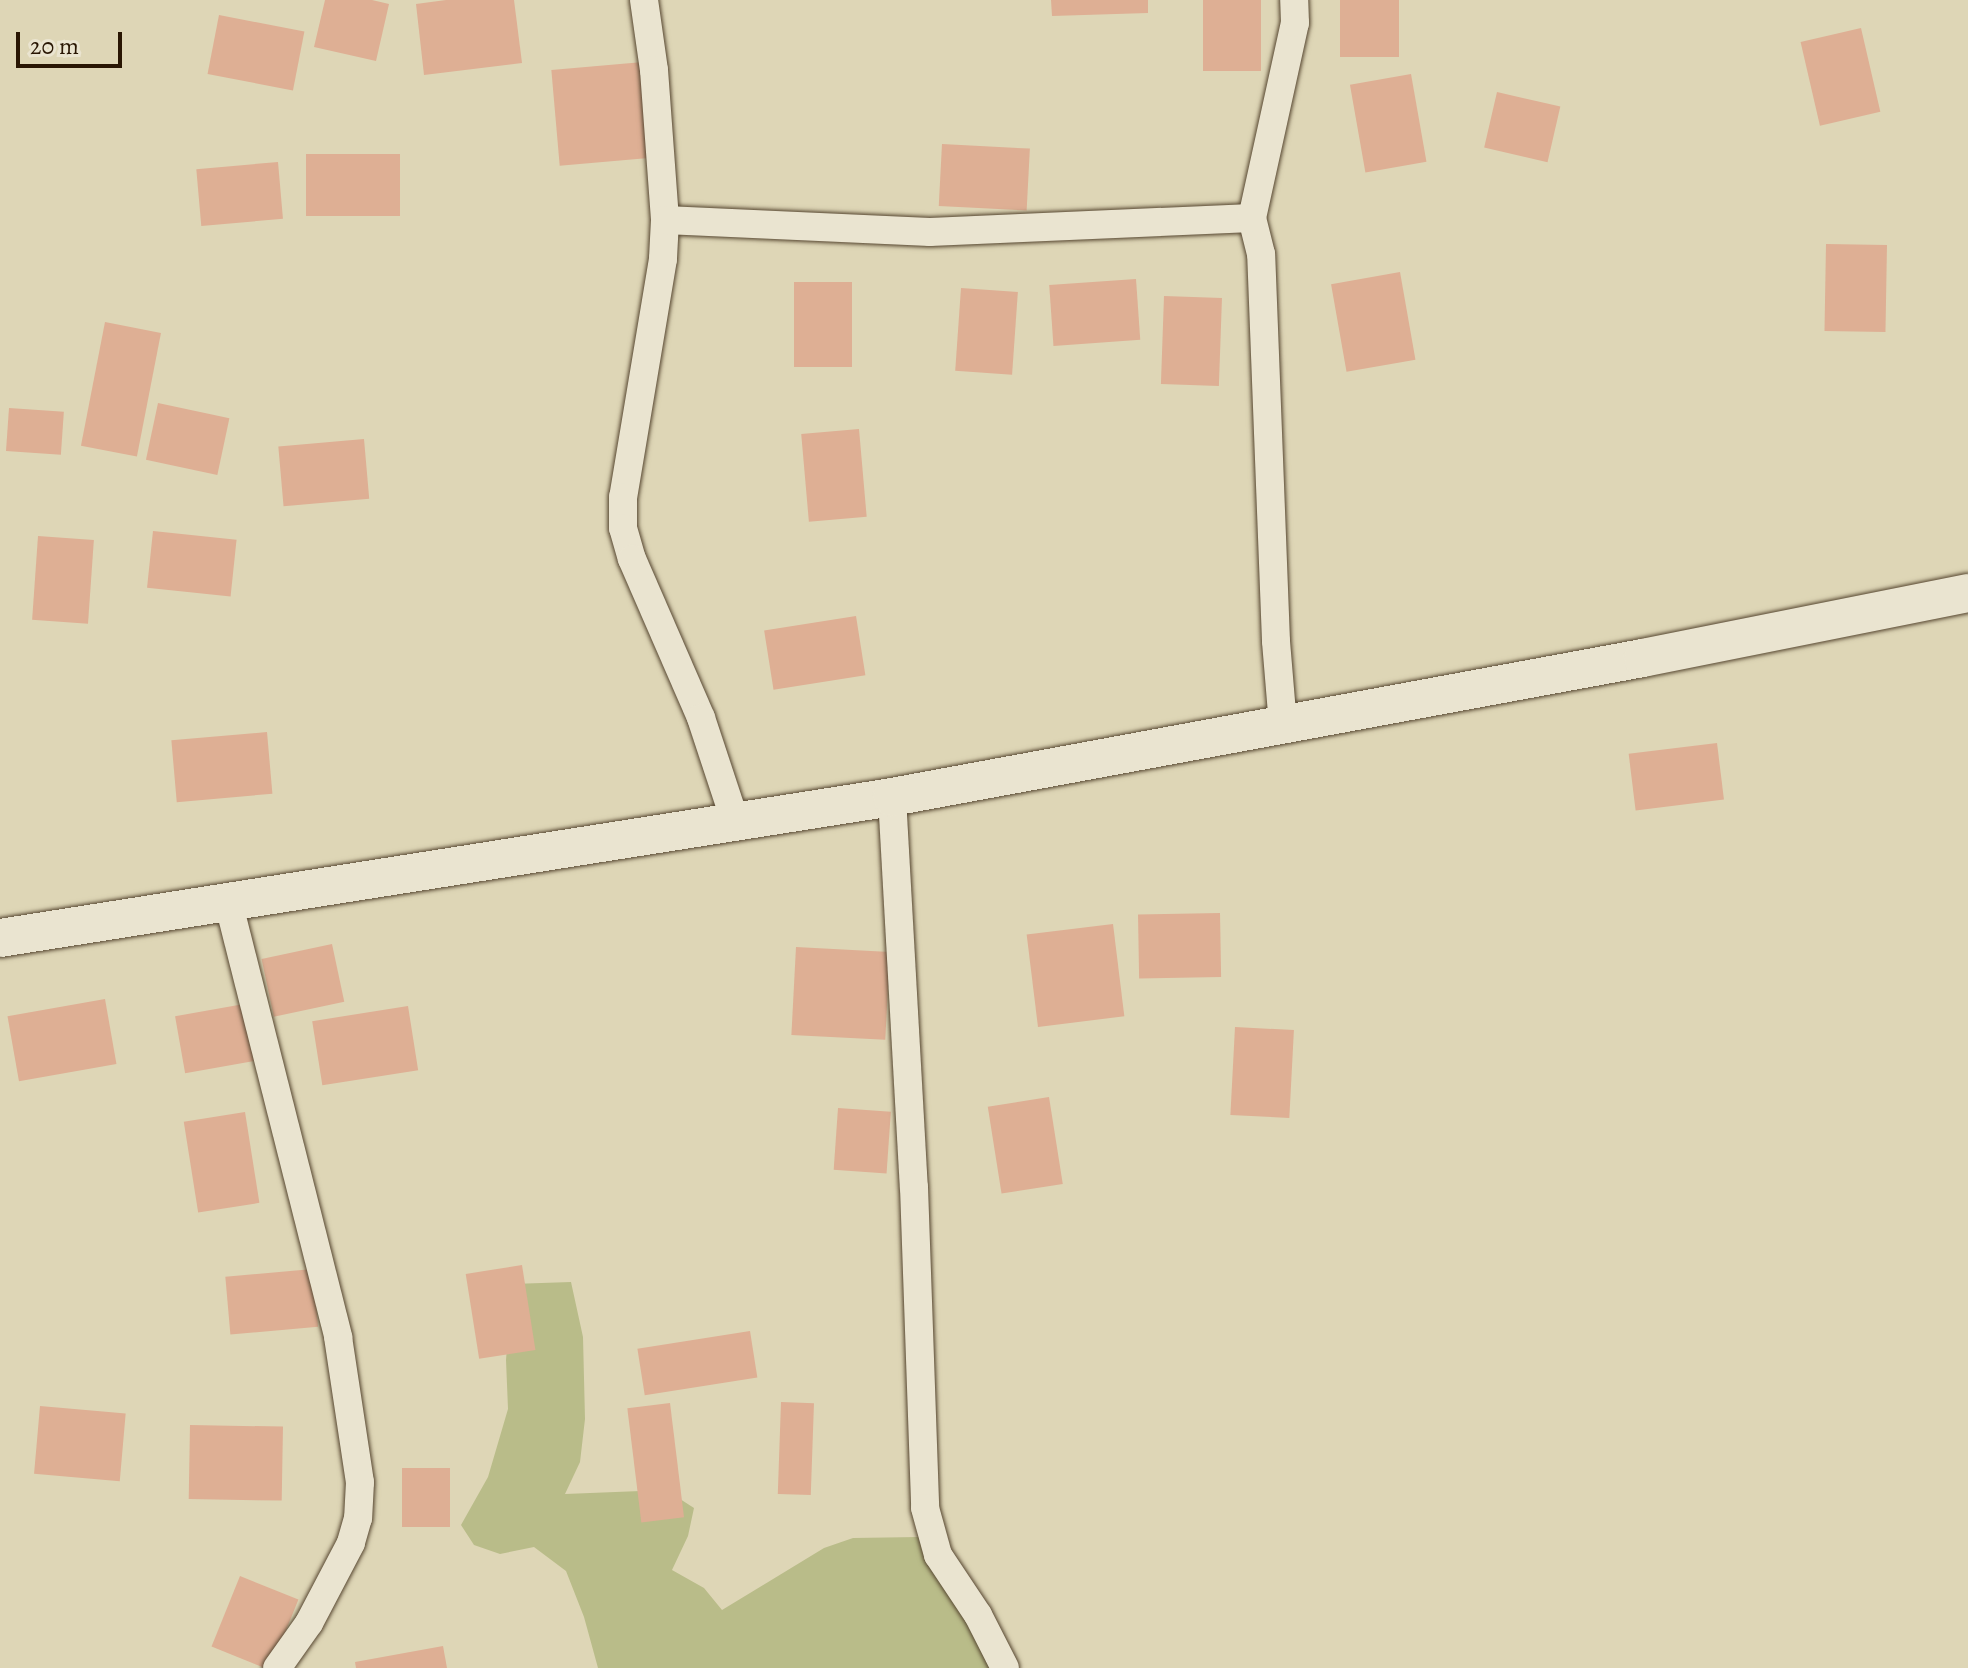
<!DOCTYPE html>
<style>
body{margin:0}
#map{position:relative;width:1968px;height:1668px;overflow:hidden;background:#ded6b6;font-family:Alegreya,serif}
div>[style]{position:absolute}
.green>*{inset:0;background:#b9bc89}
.building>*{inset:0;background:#deaf94;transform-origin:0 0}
.roads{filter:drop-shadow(0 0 2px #564630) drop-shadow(0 0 2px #564630)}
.street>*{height:28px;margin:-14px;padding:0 14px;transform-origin:14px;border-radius:14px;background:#eae4d0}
.secondary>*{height:38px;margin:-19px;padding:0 19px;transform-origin:19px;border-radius:19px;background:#eae4d0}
span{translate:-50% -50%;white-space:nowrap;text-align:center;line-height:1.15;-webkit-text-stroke:6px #eae4d0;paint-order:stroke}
.scale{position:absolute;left:16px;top:32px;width:106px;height:36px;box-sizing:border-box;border:4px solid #291603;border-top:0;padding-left:10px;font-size:24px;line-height:28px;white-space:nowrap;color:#291603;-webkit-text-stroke:6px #eae4d0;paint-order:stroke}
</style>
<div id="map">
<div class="green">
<div style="clip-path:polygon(571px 1282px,583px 1337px,585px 1419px,580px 1462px,565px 1494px,666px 1490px,694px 1508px,688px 1536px,672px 1570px,704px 1588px,722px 1610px,824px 1548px,853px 1538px,919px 1537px,997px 1668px,598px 1668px,584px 1617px,566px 1571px,534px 1547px,500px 1554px,474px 1545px,461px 1525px,488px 1477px,508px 1409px,506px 1360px,512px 1284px)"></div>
</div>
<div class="building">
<div style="clip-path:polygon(325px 0,372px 0,389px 4px,376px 61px,314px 47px)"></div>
<div style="clip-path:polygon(446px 0,514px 0,522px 63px,424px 75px,416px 4px)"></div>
<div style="clip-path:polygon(1051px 0,1148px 0,1148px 13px,1052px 16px)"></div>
<div style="left:1203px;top:0;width:58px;height:71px"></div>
<div style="left:1340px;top:0;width:59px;height:57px"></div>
<div style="left:219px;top:15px;width:87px;height:60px;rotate:11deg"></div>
<div style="left:1861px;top:28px;width:86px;height:62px;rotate:77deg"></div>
<div style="left:643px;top:62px;width:96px;height:92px;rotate:85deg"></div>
<div style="left:1411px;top:74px;width:89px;height:62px;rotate:80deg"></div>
<div style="left:1497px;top:92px;width:65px;height:57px;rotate:13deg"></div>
<div style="left:942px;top:144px;width:88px;height:62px;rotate:3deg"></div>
<div style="left:306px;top:154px;width:94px;height:62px"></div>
<div style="left:278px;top:162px;width:57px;height:82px;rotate:85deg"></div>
<div style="left:1826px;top:244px;width:61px;height:87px;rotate:1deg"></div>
<div style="left:1400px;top:272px;width:89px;height:70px;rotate:80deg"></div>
<div style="left:1136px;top:279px;width:61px;height:87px;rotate:86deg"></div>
<div style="left:794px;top:282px;width:58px;height:85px"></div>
<div style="left:961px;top:288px;width:57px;height:83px;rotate:4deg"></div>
<div style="left:1164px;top:296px;width:58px;height:88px;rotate:2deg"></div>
<div style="left:105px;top:322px;width:57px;height:126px;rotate:11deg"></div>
<div style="left:158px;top:403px;width:73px;height:58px;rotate:12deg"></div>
<div style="left:9px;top:408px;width:55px;height:43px;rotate:4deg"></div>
<div style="left:859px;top:429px;width:88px;height:58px;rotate:85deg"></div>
<div style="left:364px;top:439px;width:60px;height:86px;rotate:85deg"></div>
<div style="left:153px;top:531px;width:84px;height:57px;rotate:6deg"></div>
<div style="left:38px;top:536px;width:56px;height:84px;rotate:4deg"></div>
<div style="left:856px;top:616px;width:60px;height:93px;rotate:81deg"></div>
<div style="left:267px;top:732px;width:62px;height:96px;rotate:85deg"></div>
<div style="left:1717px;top:743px;width:57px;height:89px;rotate:83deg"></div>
<div style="left:1220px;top:913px;width:64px;height:82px;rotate:89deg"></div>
<div style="left:1113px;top:924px;width:93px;height:87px;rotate:83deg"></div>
<div style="left:332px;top:944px;width:59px;height:72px;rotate:78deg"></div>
<div style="left:796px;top:947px;width:94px;height:88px;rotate:3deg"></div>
<div style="left:105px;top:999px;width:66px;height:99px;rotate:80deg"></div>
<div style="left:244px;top:1004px;width:58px;height:70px;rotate:80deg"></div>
<div style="left:408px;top:1006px;width:65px;height:97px;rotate:81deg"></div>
<div style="left:1235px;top:1027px;width:59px;height:88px;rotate:3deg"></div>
<div style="left:1049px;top:1097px;width:88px;height:62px;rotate:81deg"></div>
<div style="left:838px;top:1108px;width:53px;height:62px;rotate:4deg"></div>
<div style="left:245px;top:1112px;width:92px;height:62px;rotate:81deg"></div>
<div style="left:522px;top:1265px;width:86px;height:57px;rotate:81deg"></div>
<div style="left:313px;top:1269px;width:58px;height:88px;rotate:85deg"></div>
<div style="left:750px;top:1331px;width:47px;height:114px;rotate:81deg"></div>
<div style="left:781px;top:1402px;width:33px;height:92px;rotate:2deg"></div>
<div style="left:670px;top:1403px;width:115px;height:43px;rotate:83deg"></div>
<div style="left:40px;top:1406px;width:86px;height:68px;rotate:5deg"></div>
<div style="left:190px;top:1425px;width:93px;height:74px;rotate:1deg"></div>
<div style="left:402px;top:1468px;width:48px;height:59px"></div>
<div style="left:240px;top:1576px;width:63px;height:76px;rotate:22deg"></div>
<div style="clip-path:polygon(443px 1646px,447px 1668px,356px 1668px,355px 1662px)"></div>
</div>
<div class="roads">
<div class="street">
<div style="left:644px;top:0;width:71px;rotate:81.9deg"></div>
<div style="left:654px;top:70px;width:150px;rotate:85.8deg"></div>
<div style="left:665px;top:220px;width:39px;rotate:93deg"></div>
<div style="left:663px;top:259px;width:241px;rotate:99.5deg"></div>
<div style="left:623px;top:497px;width:31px;rotate:90deg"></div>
<div style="left:623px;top:528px;width:32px;rotate:74deg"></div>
<div style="left:632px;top:559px;width:173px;rotate:66.5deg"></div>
<div style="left:701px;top:718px;width:108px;rotate:71.7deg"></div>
<div style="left:665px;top:220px;width:265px;rotate:2.6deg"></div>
<div style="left:930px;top:232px;width:322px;rotate:-2.5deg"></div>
<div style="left:1283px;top:725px;width:84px;rotate:-94.8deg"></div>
<div style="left:1276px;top:641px;width:387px;rotate:-92.2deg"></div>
<div style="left:1261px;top:254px;width:37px;rotate:-104deg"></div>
<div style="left:1252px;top:218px;width:200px;rotate:-77.6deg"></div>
<div style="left:1295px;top:23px;width:23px;rotate:-92deg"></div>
<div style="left:892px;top:797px;width:391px;rotate:86.8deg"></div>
<div style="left:914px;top:1187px;width:321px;rotate:88deg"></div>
<div style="left:925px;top:1508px;width:49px;rotate:74.5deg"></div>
<div style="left:938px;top:1555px;width:72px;rotate:56.3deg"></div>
<div style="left:978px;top:1615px;width:59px;rotate:63deg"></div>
<div style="left:228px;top:901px;width:450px;rotate:75.8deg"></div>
<div style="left:338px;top:1337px;width:147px;rotate:81.4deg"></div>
<div style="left:360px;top:1482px;width:36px;rotate:93deg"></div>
<div style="left:358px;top:1518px;width:26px;rotate:106deg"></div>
<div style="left:351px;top:1543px;width:90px;rotate:117.7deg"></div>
<div style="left:309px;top:1623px;width:55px;rotate:125.4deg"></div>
</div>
<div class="secondary">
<div style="left:0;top:938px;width:903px;rotate:-8.98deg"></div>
<div style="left:892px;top:797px;width:764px;rotate:-10.49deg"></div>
<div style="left:1643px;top:658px;width:331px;rotate:-11.3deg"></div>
</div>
</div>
<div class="scale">20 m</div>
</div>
